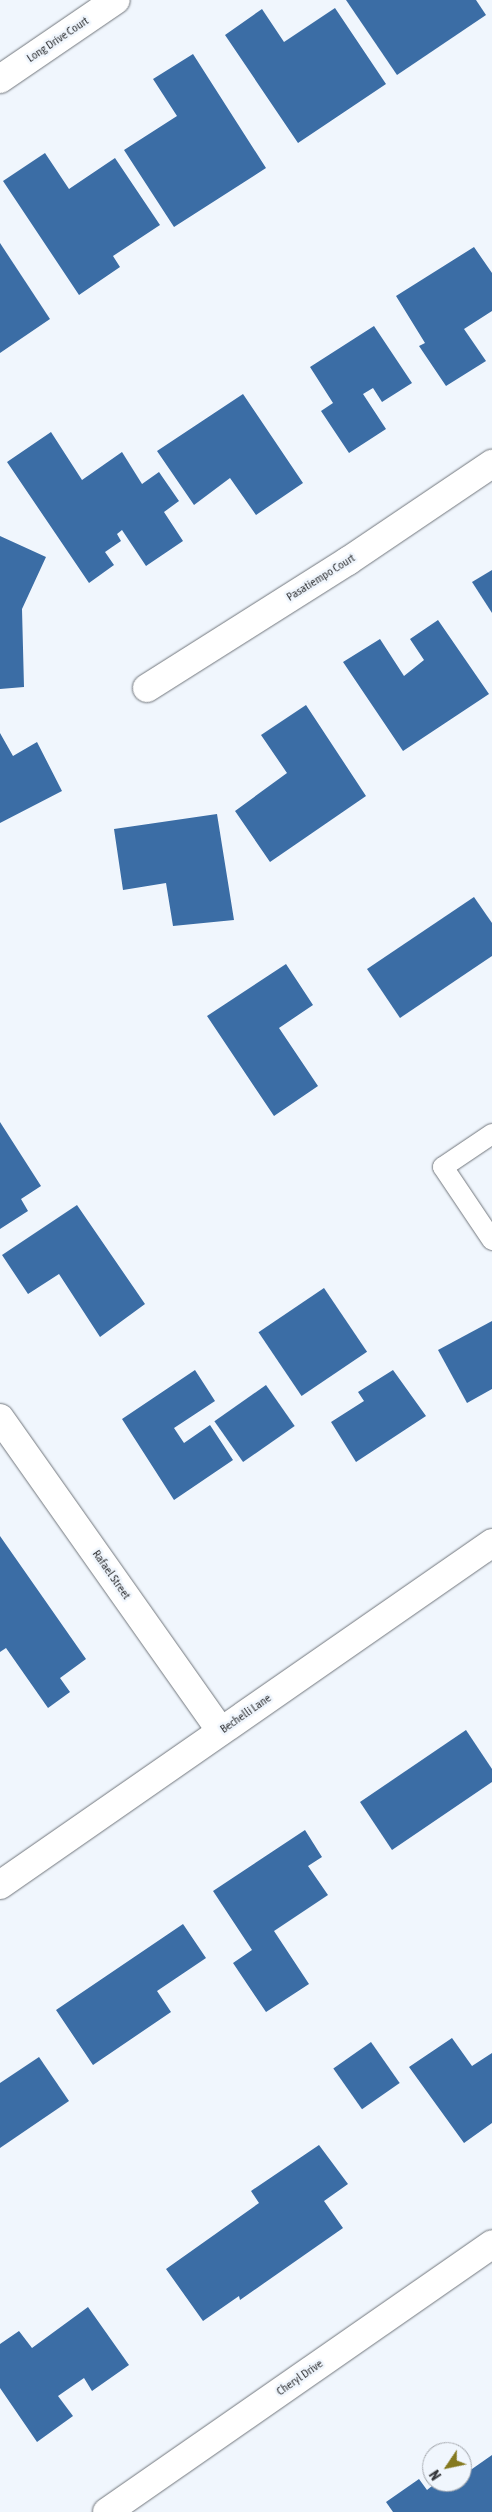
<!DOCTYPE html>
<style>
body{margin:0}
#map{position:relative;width:492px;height:2512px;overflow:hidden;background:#f0f6fd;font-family:"Asap Condensed",sans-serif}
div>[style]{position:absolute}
.building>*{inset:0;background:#3b6da5;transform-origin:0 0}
.roads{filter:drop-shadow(0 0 1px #71767c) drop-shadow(0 0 1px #71767c)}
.lane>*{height:20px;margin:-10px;padding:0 10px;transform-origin:10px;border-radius:10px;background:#fff}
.street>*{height:28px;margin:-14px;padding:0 14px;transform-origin:14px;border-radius:14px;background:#fff}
.secondary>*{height:28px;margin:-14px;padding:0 14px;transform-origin:14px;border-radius:14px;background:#fff}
span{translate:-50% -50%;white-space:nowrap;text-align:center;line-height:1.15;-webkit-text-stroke:5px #f0f6fd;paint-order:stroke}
.street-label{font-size:12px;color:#343639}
.north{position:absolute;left:422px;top:2442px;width:50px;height:50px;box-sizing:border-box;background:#f0f6fd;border:1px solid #a5a9af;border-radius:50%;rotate:236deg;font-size:14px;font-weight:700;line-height:20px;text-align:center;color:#343639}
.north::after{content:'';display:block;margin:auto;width:18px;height:22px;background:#84791f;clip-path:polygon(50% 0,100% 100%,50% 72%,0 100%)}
</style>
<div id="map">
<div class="building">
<div style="clip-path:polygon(346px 0,476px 0,486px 15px,397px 75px)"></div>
<div style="clip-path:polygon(335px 8px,386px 84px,298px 143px,225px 35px,262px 9px,284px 42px)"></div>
<div style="clip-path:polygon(193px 54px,266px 168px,174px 227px,124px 150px,177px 116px,153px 79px)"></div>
<div style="clip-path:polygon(45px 153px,69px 189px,115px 158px,160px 225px,113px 256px,120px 267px,79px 295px,3px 181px)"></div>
<div style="clip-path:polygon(0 243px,50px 319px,0 353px)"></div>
<div style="clip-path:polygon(474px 247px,492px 273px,492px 311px,464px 329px,486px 361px,446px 386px,419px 346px,425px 343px,396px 296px)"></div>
<div style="clip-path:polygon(374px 326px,412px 383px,382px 402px,373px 388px,363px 394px,386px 429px,349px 453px,321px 411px,333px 403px,310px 367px)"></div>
<div style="clip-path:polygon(243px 394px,303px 483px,256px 515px,230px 478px,194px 505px,157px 451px)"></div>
<div style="clip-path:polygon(51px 432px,82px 480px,122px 452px,142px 484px,159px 472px,179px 501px,164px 512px,183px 541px,146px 566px,122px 530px,117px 534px,121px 541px,105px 552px,114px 565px,89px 583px,7px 462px)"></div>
<div style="clip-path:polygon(0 536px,46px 557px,22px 609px,24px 687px,0 689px)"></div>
<div style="clip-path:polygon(492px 570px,492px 613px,472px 582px)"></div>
<div style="clip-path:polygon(438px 620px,489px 694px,403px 751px,343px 662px,380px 639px,404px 676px,424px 660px,410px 639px)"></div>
<div style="clip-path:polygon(306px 705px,366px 796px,270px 862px,235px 811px,287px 773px,261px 735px)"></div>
<div style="clip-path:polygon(0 733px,13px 756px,37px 742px,62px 791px,0 823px)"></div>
<div style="clip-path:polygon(217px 814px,234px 920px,173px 926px,166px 883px,123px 890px,114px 829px)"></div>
<div style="clip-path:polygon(474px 897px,492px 923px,492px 956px,400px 1018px,367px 969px)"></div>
<div style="clip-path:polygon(286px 964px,313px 1005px,279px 1028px,318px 1086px,274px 1116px,207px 1016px)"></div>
<div style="clip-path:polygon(0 1122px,41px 1186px,21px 1199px,28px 1211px,0 1229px)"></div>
<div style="clip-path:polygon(77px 1205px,145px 1304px,100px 1337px,59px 1274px,28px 1294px,2px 1255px)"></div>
<div style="left:324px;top:1288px;width:77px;height:79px;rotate:56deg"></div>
<div style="clip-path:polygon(492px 1321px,492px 1389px,467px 1403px,438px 1350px)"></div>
<div style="clip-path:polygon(195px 1370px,215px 1401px,174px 1428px,184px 1443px,210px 1425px,233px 1460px,174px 1500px,122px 1419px)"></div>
<div style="clip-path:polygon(393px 1370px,426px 1416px,356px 1462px,331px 1422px,364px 1401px,358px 1392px)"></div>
<div style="left:266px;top:1385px;width:50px;height:63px;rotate:55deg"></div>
<div style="clip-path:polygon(0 1536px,86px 1659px,60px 1678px,70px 1692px,48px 1708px,6px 1648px,0 1652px)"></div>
<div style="clip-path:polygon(466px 1730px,492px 1769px,492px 1782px,392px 1850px,360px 1802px)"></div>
<div style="clip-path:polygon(305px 1830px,322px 1857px,308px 1866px,328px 1895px,274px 1931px,309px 1984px,266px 2012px,233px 1963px,252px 1950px,213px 1891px)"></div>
<div style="clip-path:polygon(183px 1924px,206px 1958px,157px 1991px,171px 2012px,93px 2065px,56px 2010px)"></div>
<div style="clip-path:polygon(452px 2038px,472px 2066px,492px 2053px,492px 2123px,464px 2143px,409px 2067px)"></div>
<div style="left:371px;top:2042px;width:50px;height:46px;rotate:55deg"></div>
<div style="clip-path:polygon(39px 2057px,69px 2101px,0 2148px,0 2083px)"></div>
<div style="clip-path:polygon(319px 2145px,348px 2184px,324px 2201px,343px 2228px,240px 2300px,239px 2296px,203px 2321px,166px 2269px,259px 2203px,251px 2191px)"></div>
<div style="clip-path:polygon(88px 2307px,129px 2365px,92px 2391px,84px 2378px,58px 2396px,73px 2416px,37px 2442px,0 2388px,0 2344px,19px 2331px,32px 2348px)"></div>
<div style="clip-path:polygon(492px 2455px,492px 2512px,393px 2512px,386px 2502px,419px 2479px,427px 2490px,437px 2482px,462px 2482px,462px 2476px)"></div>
</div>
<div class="roads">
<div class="lane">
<div style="left:492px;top:1134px;width:59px;rotate:146deg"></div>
<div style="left:443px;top:1167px;width:88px;rotate:56.1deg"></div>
</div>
<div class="street">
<div style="left:0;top:79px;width:140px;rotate:-34.3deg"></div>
<div style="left:147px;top:688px;width:238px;rotate:-32.3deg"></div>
<div style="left:348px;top:561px;width:174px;rotate:-34deg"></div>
<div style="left:0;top:1418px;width:383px;rotate:54.8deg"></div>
<div style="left:107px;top:2512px;width:469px;rotate:-34.8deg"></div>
</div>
<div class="secondary">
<div style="left:0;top:1885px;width:599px;rotate:-34.8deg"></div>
</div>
</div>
<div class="street-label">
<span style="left:58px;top:40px;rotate:-34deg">Long Drive Court</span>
<span style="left:321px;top:578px;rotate:-32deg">Pasatiempo Court</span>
<span style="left:111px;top:1575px;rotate:55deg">Rafael Street</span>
<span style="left:246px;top:1714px;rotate:-35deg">Bechelli Lane</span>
<span style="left:300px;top:2378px;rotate:-35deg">Cheryl Drive</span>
</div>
<div class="north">N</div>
</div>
